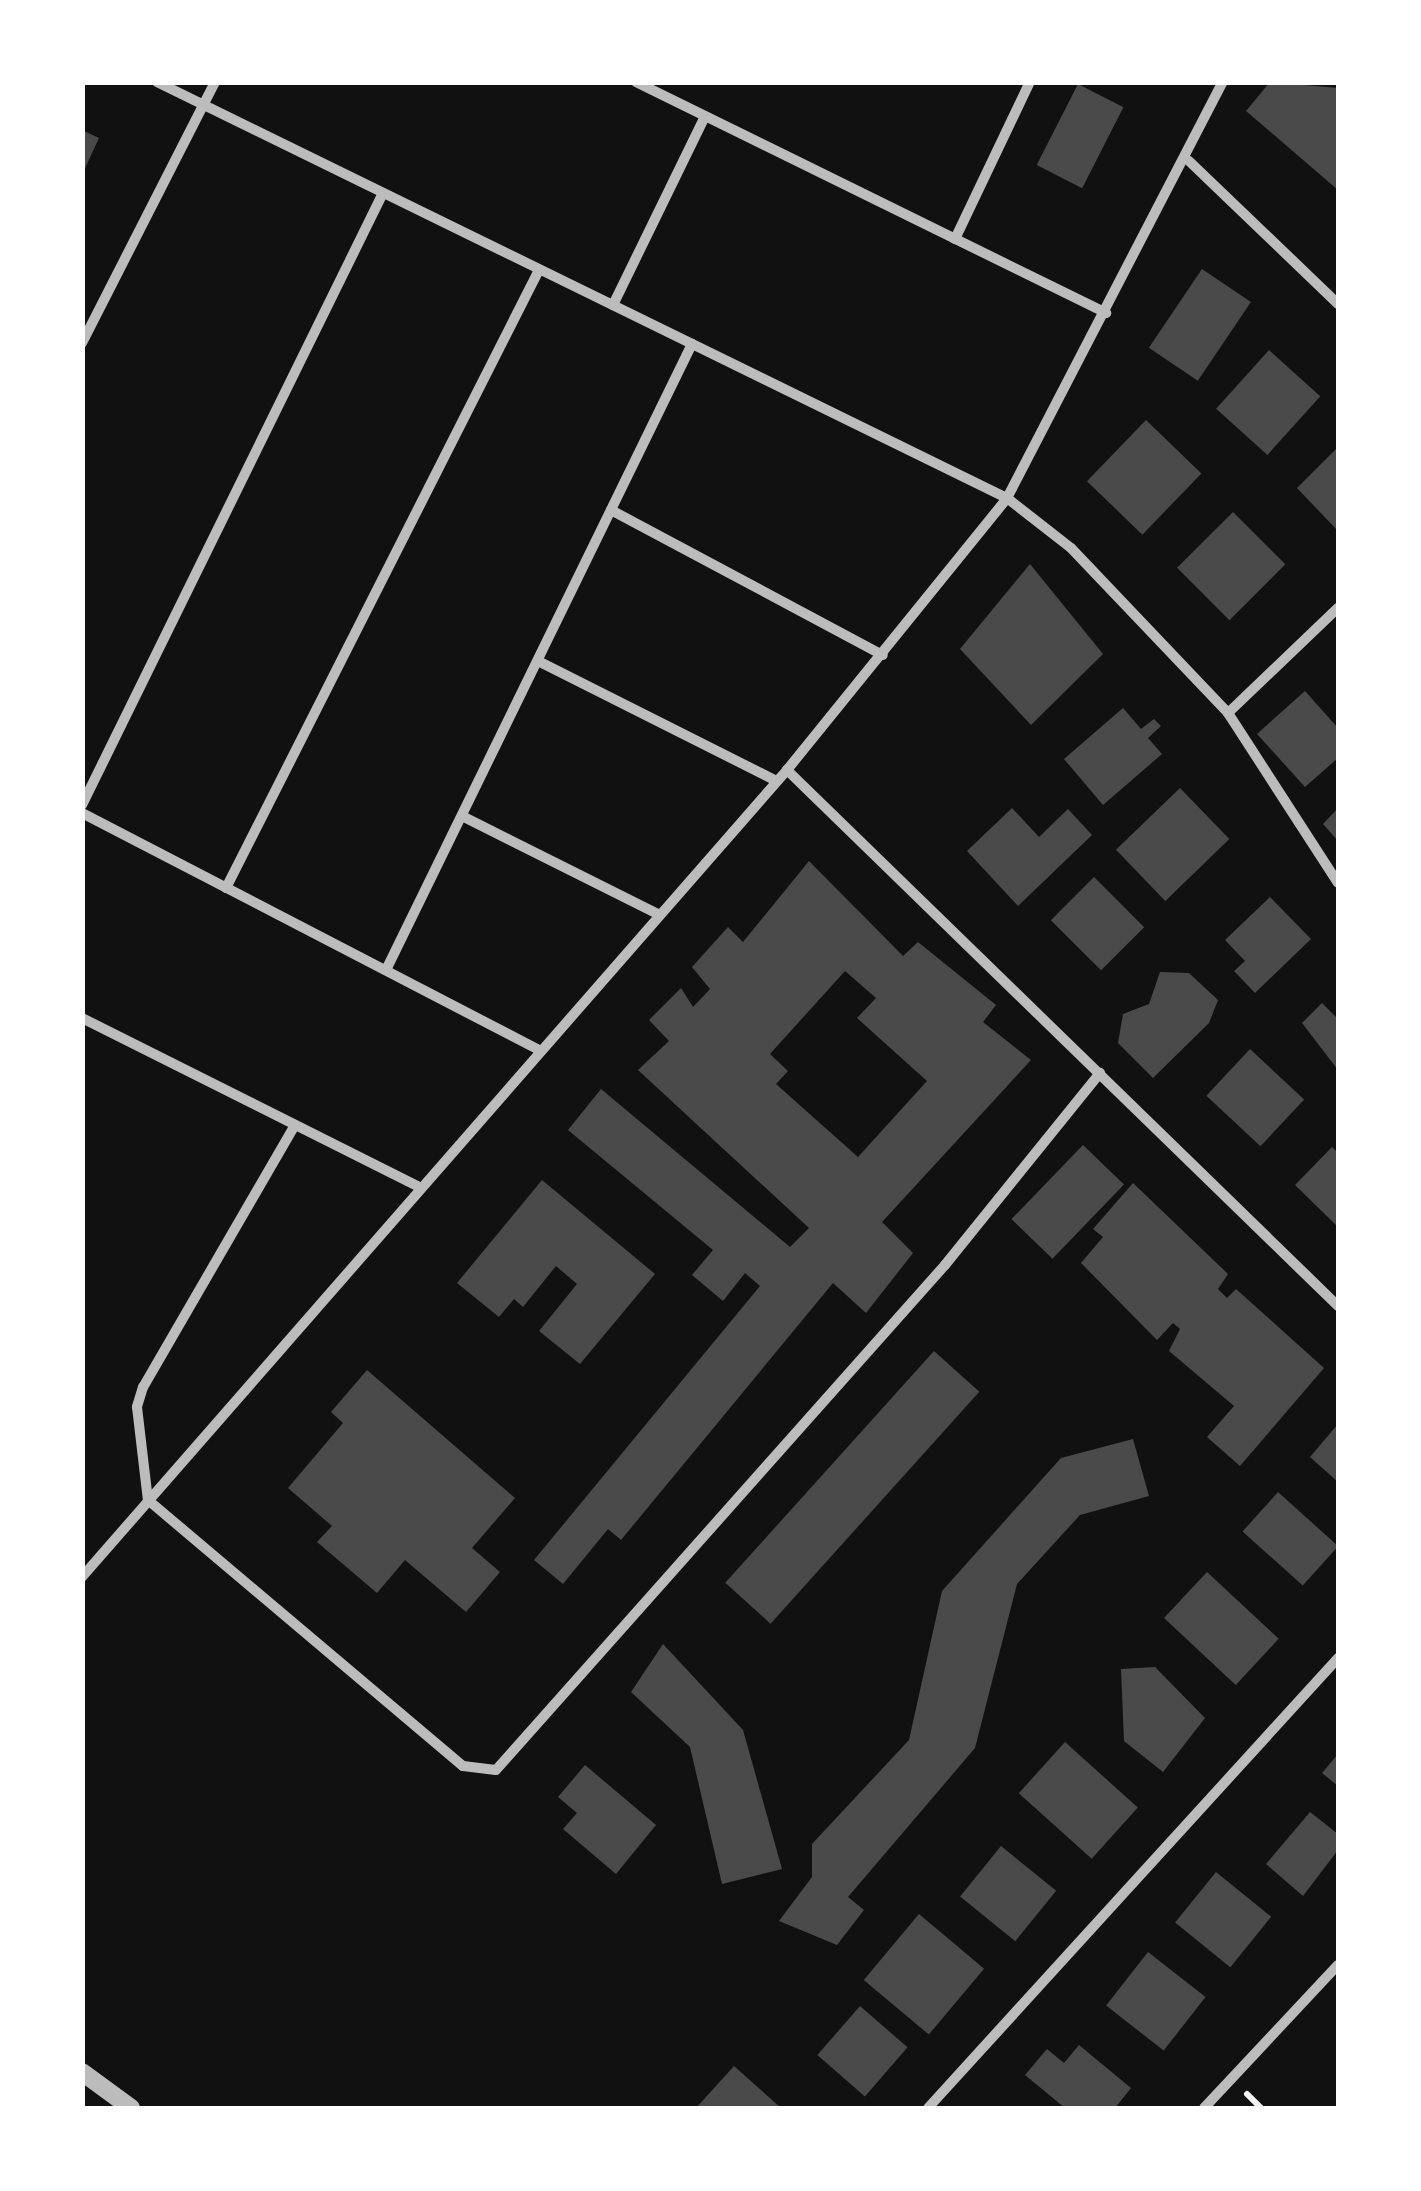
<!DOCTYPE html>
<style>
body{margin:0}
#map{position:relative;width:1421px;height:2191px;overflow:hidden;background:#111;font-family:"Public Sans",sans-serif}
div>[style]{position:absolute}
.building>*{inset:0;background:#4a4a4a;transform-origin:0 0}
.path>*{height:6px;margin:-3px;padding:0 3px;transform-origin:3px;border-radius:3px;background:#f5f5f5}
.minor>*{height:10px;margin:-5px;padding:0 5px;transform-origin:5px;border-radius:5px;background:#bcbcbc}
.tertiary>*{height:18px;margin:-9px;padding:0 9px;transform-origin:9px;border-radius:9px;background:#bcbcbc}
span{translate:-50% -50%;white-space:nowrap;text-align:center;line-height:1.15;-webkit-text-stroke:9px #fff;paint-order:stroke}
.frame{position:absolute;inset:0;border:85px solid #fff;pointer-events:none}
</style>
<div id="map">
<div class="building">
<div style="clip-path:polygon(1270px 82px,1338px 88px,1338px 190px,1246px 111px)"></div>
<div style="left:1078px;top:84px;width:51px;height:91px;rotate:27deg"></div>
<div style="clip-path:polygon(82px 130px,99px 138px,82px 175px)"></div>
<div style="left:1202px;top:269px;width:59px;height:95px;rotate:34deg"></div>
<div style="left:1269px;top:350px;width:69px;height:79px;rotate:42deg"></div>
<div style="left:1146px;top:420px;width:77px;height:85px;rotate:44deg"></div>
<div style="clip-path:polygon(1338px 447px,1338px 531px,1297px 488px)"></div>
<div style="left:1233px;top:512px;width:74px;height:79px;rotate:45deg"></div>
<div style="clip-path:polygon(1030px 564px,1103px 654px,1031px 725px,960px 649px)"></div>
<div style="clip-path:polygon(1305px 691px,1338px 728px,1338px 758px,1305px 787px,1257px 734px)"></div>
<div style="clip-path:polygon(1123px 708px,1141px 729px,1154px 719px,1161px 726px,1148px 738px,1162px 754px,1103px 805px,1064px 759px)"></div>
<div style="left:1180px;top:788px;width:71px;height:89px;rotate:46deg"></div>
<div style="clip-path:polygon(1012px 808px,1039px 837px,1068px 809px,1092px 835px,1018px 906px,967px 851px)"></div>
<div style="clip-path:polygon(1338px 808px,1338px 841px,1323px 824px)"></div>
<div style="clip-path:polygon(evenodd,809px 861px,903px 956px,918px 942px,996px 1005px,983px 1022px,1031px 1060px,882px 1222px,913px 1253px,866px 1313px,833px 1283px,621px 1540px,608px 1529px,563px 1584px,534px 1560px,760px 1286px,745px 1273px,723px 1301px,692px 1275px,713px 1250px,568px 1130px,601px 1089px,790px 1247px,809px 1228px,638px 1070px,669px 1041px,649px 1020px,681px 988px,693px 1007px,710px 989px,692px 967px,728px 927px,743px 942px,809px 861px,845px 971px,876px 998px,857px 1018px,927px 1081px,858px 1157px,776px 1084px,788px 1071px,770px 1054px,845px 971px)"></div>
<div style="left:1094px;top:877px;width:71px;height:61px;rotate:45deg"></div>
<div style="clip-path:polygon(1270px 897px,1311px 939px,1255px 993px,1234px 971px,1245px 961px,1225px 940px)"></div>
<div style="clip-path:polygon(1160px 972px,1189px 973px,1218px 1000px,1209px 1023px,1153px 1078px,1118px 1043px,1123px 1014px,1149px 1004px)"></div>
<div style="clip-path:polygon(1322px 1003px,1338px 1019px,1338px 1070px,1302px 1023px)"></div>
<div style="left:1250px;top:1049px;width:74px;height:64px;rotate:43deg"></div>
<div style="left:1083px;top:1145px;width:57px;height:103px;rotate:44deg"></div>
<div style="clip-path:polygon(1332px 1147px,1338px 1153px,1338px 1227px,1295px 1185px)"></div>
<div style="clip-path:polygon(542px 1180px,655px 1274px,580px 1364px,539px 1331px,577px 1284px,556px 1266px,523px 1307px,514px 1299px,499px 1317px,457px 1283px)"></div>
<div style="clip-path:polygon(1133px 1183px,1228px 1274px,1218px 1289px,1227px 1298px,1236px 1289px,1324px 1368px,1240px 1466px,1207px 1437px,1234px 1406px,1169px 1351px,1180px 1329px,1173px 1323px,1157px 1340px,1081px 1263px,1103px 1237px,1093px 1229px)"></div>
<div style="left:934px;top:1351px;width:61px;height:312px;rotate:42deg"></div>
<div style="clip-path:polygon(367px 1370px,515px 1498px,472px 1548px,500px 1572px,466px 1612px,405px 1560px,377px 1593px,317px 1542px,332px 1526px,288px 1488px,343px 1423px,331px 1412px)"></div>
<div style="clip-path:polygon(1338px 1424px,1338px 1482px,1310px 1457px)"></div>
<div style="clip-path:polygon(1133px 1439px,1149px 1496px,1080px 1515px,1017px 1584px,975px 1748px,848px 1897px,864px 1910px,837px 1945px,779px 1921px,812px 1877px,812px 1844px,909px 1740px,942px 1591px,1061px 1458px)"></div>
<div style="left:1278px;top:1492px;width:81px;height:53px;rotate:42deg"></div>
<div style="left:1207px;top:1572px;width:98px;height:63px;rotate:43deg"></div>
<div style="clip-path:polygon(663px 1644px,743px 1730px,782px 1869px,722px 1884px,690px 1747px,631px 1692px)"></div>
<div style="clip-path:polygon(1155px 1667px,1205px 1718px,1163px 1772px,1124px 1741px,1121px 1669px)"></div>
<div style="left:1065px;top:1742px;width:98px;height:69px;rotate:42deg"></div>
<div style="clip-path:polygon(1338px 1754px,1338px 1786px,1322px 1773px)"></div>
<div style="clip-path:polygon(585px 1765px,656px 1825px,616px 1874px,563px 1829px,577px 1813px,558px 1797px)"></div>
<div style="clip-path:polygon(1310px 1812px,1338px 1834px,1338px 1850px,1303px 1896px,1266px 1864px)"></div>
<div style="left:1001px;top:1846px;width:71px;height:65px;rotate:39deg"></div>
<div style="left:1216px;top:1872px;width:71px;height:65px;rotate:39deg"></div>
<div style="left:919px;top:1914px;width:85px;height:86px;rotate:40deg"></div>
<div style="left:1148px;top:1952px;width:73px;height:68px;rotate:38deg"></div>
<div style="left:860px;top:2006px;width:63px;height:65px;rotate:41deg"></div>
<div style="clip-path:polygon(1079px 2045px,1131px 2088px,1115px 2108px,1065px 2108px,1025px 2075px,1047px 2049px,1064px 2063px)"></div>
<div style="clip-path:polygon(734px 2066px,781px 2108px,696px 2108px)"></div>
</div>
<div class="path">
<div style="left:1247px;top:2094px;width:20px;rotate:45deg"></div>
</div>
<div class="minor">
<div style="left:157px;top:82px;width:946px;rotate:26.08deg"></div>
<div style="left:1007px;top:498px;width:81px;rotate:38deg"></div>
<div style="left:1071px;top:548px;width:228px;rotate:46.4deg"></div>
<div style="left:1228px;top:713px;width:202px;rotate:57.1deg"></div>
<div style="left:636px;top:82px;width:524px;rotate:26.17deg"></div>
<div style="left:1189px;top:161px;width:207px;rotate:43.8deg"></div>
<div style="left:955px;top:239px;width:174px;rotate:-64.5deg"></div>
<div style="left:613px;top:305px;width:210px;rotate:-64deg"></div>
<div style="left:82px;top:343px;width:293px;rotate:-63deg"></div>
<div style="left:611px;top:510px;width:308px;rotate:28.1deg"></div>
<div style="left:538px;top:661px;width:267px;rotate:26.7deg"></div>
<div style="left:1228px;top:713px;width:152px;rotate:-43.7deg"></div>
<div style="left:787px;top:770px;width:769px;rotate:44.21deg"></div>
<div style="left:82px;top:805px;width:682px;rotate:-63.81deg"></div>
<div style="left:82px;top:813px;width:513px;rotate:27.41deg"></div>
<div style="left:462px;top:816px;width:219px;rotate:26.6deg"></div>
<div style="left:226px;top:888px;width:693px;rotate:-63.14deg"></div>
<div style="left:386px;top:970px;width:697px;rotate:-63.95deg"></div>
<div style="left:82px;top:1018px;width:375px;rotate:26.6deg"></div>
<div style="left:295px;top:1125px;width:303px;rotate:120.1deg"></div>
<div style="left:143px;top:1387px;width:21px;rotate:107deg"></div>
<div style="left:137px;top:1407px;width:94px;rotate:83.3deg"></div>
<div style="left:148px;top:1500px;width:412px;rotate:40.2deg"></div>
<div style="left:463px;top:1766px;width:33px;rotate:7deg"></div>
<div style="left:496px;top:1770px;width:676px;rotate:-48.36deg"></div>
<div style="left:945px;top:1265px;width:247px;rotate:-51.1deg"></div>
<div style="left:82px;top:1577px;width:1072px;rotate:-48.86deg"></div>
<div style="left:787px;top:770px;width:350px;rotate:-51deg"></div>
<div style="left:1007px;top:498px;width:469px;rotate:-62.6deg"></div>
<div style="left:928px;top:2108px;width:609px;rotate:-47.66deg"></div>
<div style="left:1204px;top:2108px;width:196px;rotate:-46.9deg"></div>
</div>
<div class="tertiary">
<div style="left:82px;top:2072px;width:61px;rotate:36.3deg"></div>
</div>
<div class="frame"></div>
</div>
